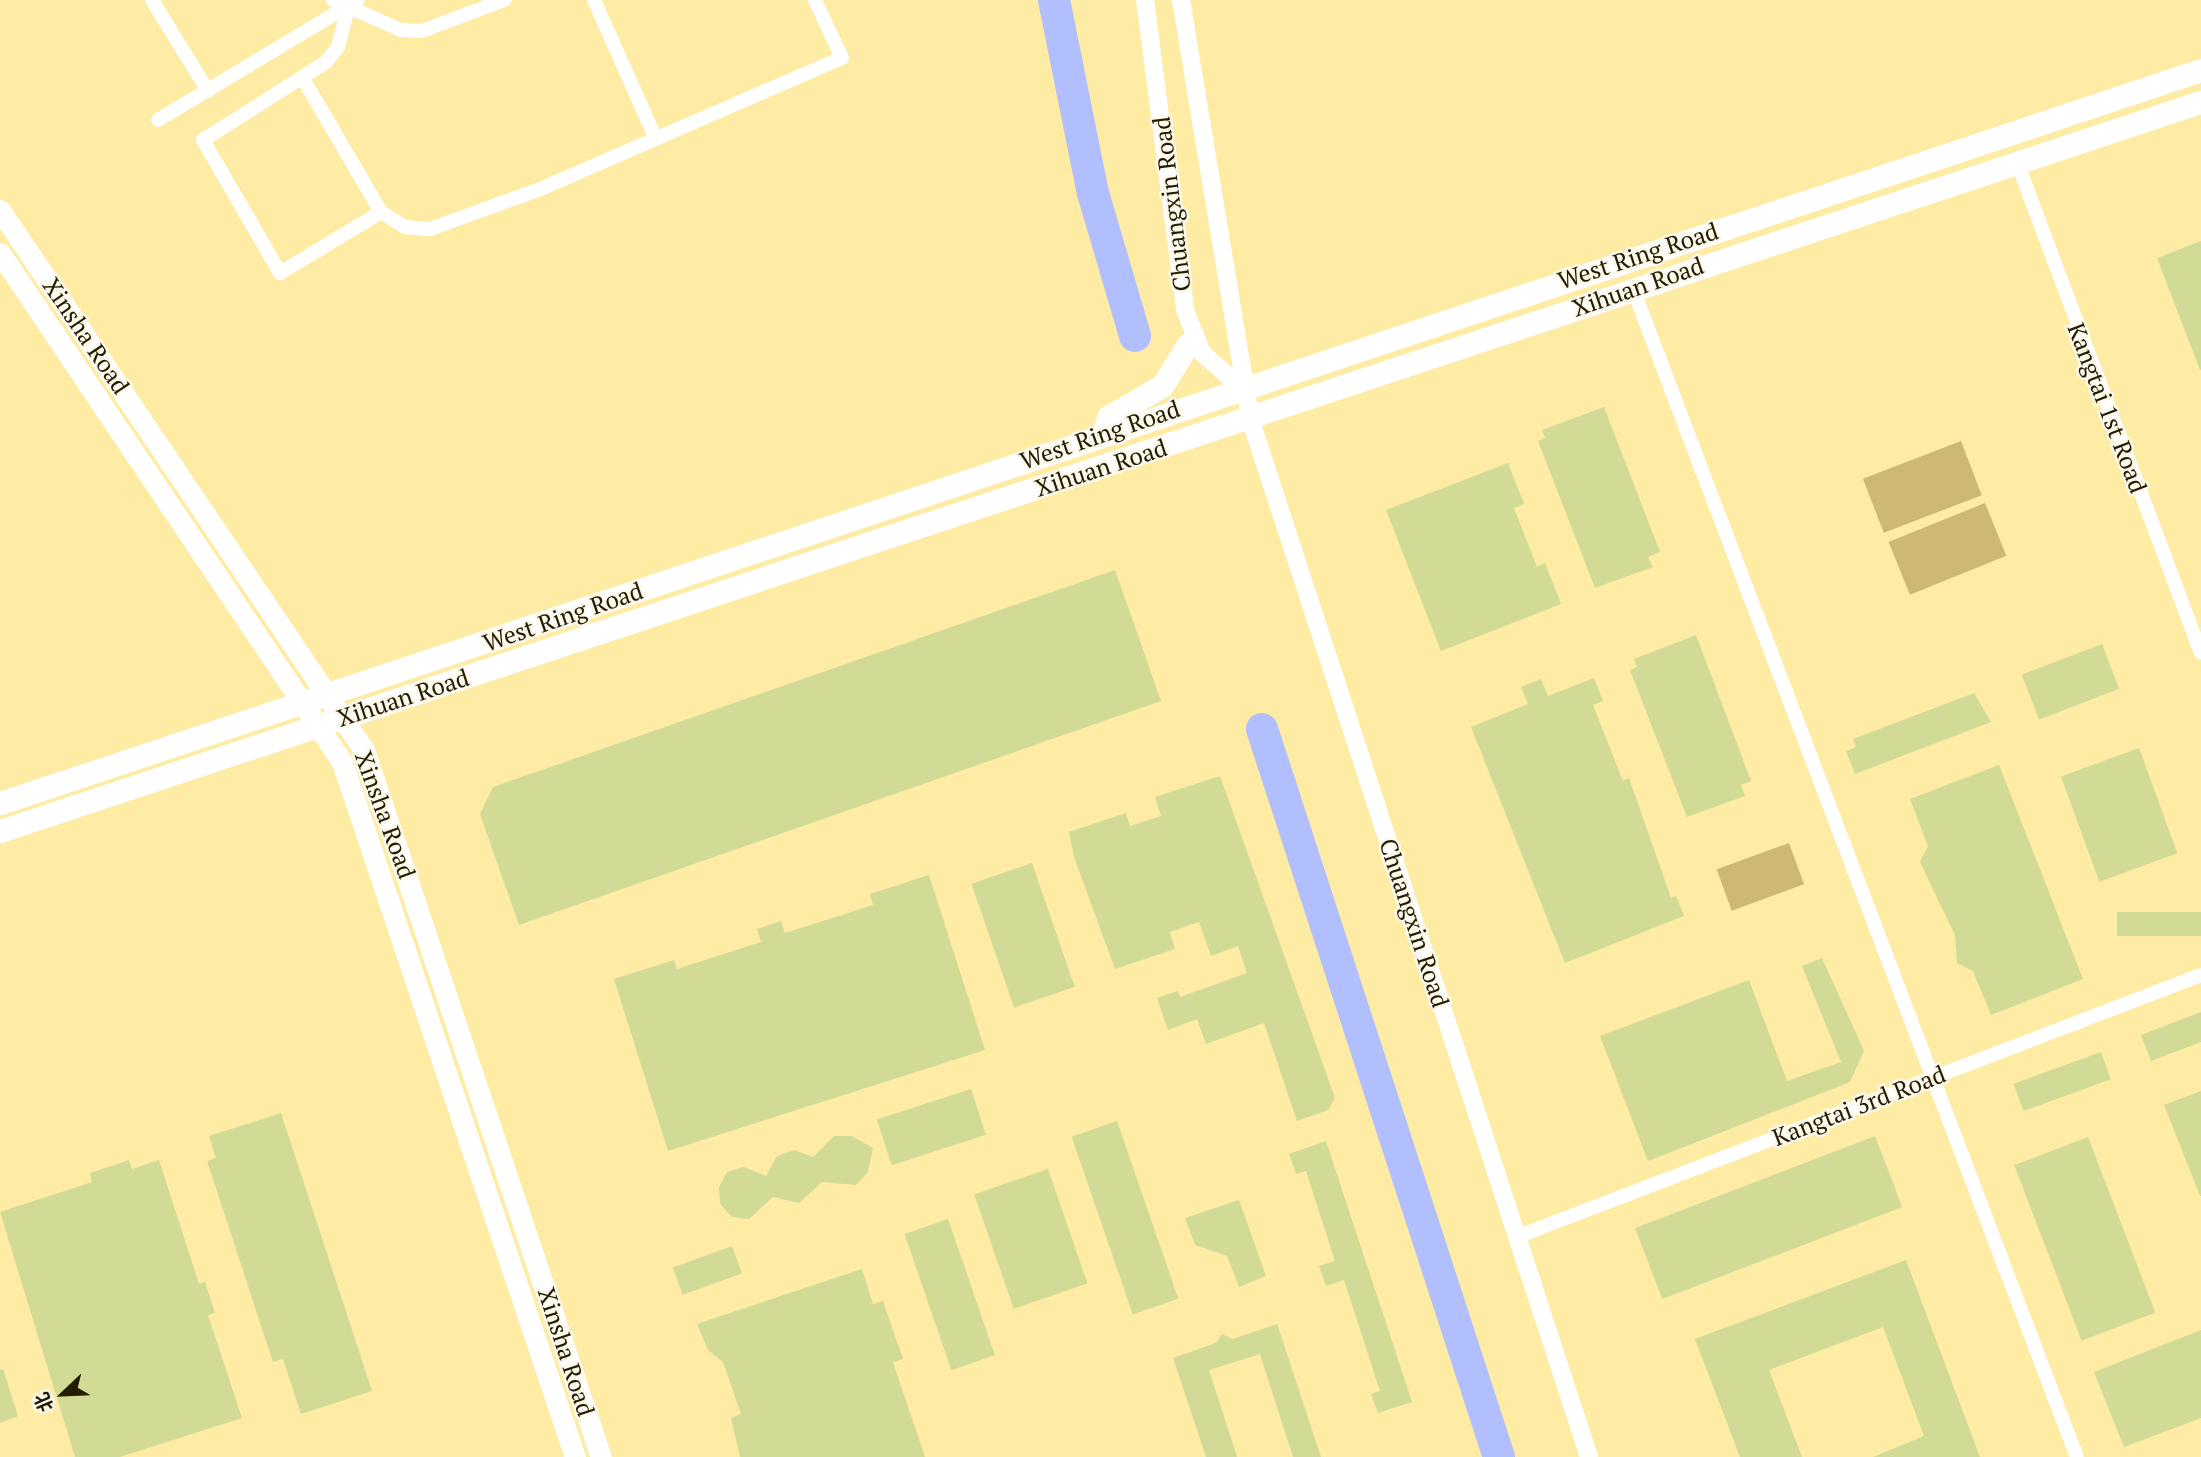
<!DOCTYPE html>
<meta charset="utf-8">
<style>
body{margin:0}
#map{position:relative;width:2201px;height:1457px;overflow:hidden;background:#feeba4;font-family:"PT Serif","Noto Sans SC",serif}
div>[style]{position:absolute}
.green>*{inset:0;background:#cdb973;transform-origin:0 0}
.river>*{height:32px;margin:-16px;padding:0 16px;transform-origin:16px;border-radius:16px;background:#b1bffe}
.building>*{inset:0;background:#d2db96;transform-origin:0 0}
.minor>*{height:14px;margin:-7px;padding:0 7px;transform-origin:7px;border-radius:7px;background:#fff}
.tertiary>*{height:18px;margin:-9px;padding:0 9px;transform-origin:9px;border-radius:9px;background:#fff}
.secondary>*{height:21px;margin:-10.5px;padding:0 10.5px;transform-origin:10.5px;border-radius:10.5px;background:#fff}
.primary>*{height:23px;margin:-11.5px;padding:0 11.5px;transform-origin:11.5px;border-radius:11.5px;background:#fff}
span{translate:-50% -50%;white-space:nowrap;text-align:center;line-height:1.15;-webkit-text-stroke:5px #fcf8eb;paint-order:stroke}
.street-label{font-size:24px;color:#231c01}
.north{position:absolute;left:28px;top:1359px;width:70px;height:70px;-webkit-text-stroke:5px #fcf8eb;paint-order:stroke;rotate:247deg;font-size:19px;font-weight:700;line-height:28px;text-align:center;color:#231c01}
.north::after{content:'';display:block;margin:auto;width:24px;height:32px;background:#231c01;clip-path:polygon(50% 0,100% 100%,50% 72%,0 100%)}
</style>
<div id="map">
<div class="green">
<div style="left:1961px;top:441px;width:58px;height:105px;rotate:69deg"></div>
<div style="left:1985px;top:503px;width:57px;height:104px;rotate:68deg"></div>
<div style="left:1789px;top:843px;width:44px;height:77px;rotate:70deg"></div>
</div>
<div class="river">
<div style="left:1054px;top:0;width:197px;rotate:78.6deg"></div>
<div style="left:1093px;top:193px;width:149px;rotate:73.6deg"></div>
<div style="left:1262px;top:729px;width:766px;rotate:71.97deg"></div>
</div>
<div class="building">
<div style="clip-path:polygon(2201px 241px,2201px 370px,2200px 370px,2157px 258px)"></div>
<div style="clip-path:polygon(1604px 407px,1660px 552px,1648px 557px,1653px 567px,1595px 588px,1538px 441px,1545px 438px,1542px 430px)"></div>
<div style="clip-path:polygon(1508px 463px,1524px 504px,1514px 508px,1537px 567px,1545px 563px,1561px 604px,1441px 651px,1386px 510px)"></div>
<div style="clip-path:polygon(1115px 570px,1161px 701px,519px 925px,480px 814px,493px 787px)"></div>
<div style="clip-path:polygon(1696px 635px,1751px 781px,1741px 785px,1745px 796px,1687px 817px,1630px 670px,1637px 667px,1634px 659px)"></div>
<div style="left:2102px;top:644px;width:48px;height:86px;rotate:69deg"></div>
<div style="clip-path:polygon(1594px 678px,1603px 701px,1593px 705px,1623px 781px,1629px 778px,1671px 898px,1676px 896px,1684px 916px,1565px 963px,1471px 727px,1528px 704px,1521px 687px,1541px 679px,1548px 696px)"></div>
<div style="clip-path:polygon(1974px 693px,1991px 722px,1855px 774px,1846px 751px,1856px 747px,1853px 739px)"></div>
<div style="left:2139px;top:748px;width:112px;height:83px;rotate:70deg"></div>
<div style="clip-path:polygon(1999px 765px,2083px 979px,1991px 1015px,1973px 971px,1957px 963px,1955px 935px,1920px 862px,1928px 846px,1910px 799px)"></div>
<div style="clip-path:polygon(1220px 776px,1335px 1098px,1328px 1110px,1297px 1121px,1264px 1023px,1206px 1044px,1197px 1019px,1168px 1030px,1157px 998px,1178px 991px,1180px 997px,1247px 973px,1238px 946px,1211px 956px,1199px 922px,1170px 932px,1175px 949px,1115px 969px,1074px 857px,1069px 832px,1126px 813px,1130px 826px,1161px 816px,1155px 797px)"></div>
<div style="left:1032px;top:863px;width:131px;height:64px;rotate:71deg"></div>
<div style="clip-path:polygon(929px 875px,985px 1050px,668px 1151px,614px 979px,674px 960px,677px 969px,761px 942px,757px 929px,781px 921px,785px 933px,873px 905px,870px 894px)"></div>
<div style="left:2201px;top:912px;width:24px;height:84px;rotate:90deg"></div>
<div style="clip-path:polygon(1822px 958px,1864px 1051px,1850px 1082px,1648px 1161px,1600px 1036px,1749px 980px,1787px 1081px,1841px 1062px,1802px 966px)"></div>
<div style="clip-path:polygon(2201px 1012px,2201px 1042px,2151px 1061px,2141px 1035px)"></div>
<div style="left:2101px;top:1052px;width:29px;height:93px;rotate:70deg"></div>
<div style="left:971px;top:1089px;width:48px;height:99px;rotate:72deg"></div>
<div style="clip-path:polygon(2201px 1091px,2201px 1196px,2200px 1196px,2164px 1105px)"></div>
<div style="clip-path:polygon(281px 1113px,372px 1391px,301px 1414px,283px 1359px,273px 1362px,207px 1161px,216px 1158px,209px 1136px)"></div>
<div style="left:1117px;top:1121px;width:188px;height:48px;rotate:71deg"></div>
<div style="clip-path:polygon(834px 1136px,852px 1136px,873px 1148px,868px 1172px,856px 1185px,822px 1182px,799px 1203px,773px 1197px,749px 1219px,732px 1217px,720px 1204px,719px 1187px,727px 1172px,744px 1167px,766px 1176px,777px 1156px,794px 1150px,813px 1157px)"></div>
<div style="left:1875px;top:1136px;width:76px;height:257px;rotate:69deg"></div>
<div style="left:2088px;top:1137px;width:188px;height:79px;rotate:69deg"></div>
<div style="clip-path:polygon(1326px 1141px,1412px 1402px,1378px 1413px,1371px 1394px,1380px 1391px,1344px 1280px,1326px 1286px,1319px 1266px,1335px 1261px,1306px 1171px,1296px 1174px,1289px 1154px)"></div>
<div style="clip-path:polygon(129px 1160px,132px 1169px,159px 1160px,199px 1284px,205px 1282px,215px 1313px,208px 1315px,242px 1418px,120px 1457px,75px 1457px,0 1212px,92px 1182px,90px 1173px)"></div>
<div style="left:1048px;top:1169px;width:121px;height:78px;rotate:71deg"></div>
<div style="clip-path:polygon(1239px 1200px,1266px 1276px,1239px 1287px,1227px 1256px,1195px 1245px,1185px 1218px)"></div>
<div style="left:948px;top:1219px;width:144px;height:46px;rotate:71deg"></div>
<div style="left:732px;top:1246px;width:29px;height:63px;rotate:70deg"></div>
<div style="clip-path:polygon(1906px 1260px,1980px 1457px,1873px 1457px,1924px 1436px,1883px 1327px,1769px 1370px,1802px 1457px,1740px 1457px,1695px 1339px)"></div>
<div style="clip-path:polygon(862px 1269px,873px 1304px,883px 1301px,903px 1359px,893px 1362px,925px 1457px,740px 1457px,731px 1418px,741px 1414px,723px 1362px,708px 1350px,697px 1324px)"></div>
<div style="clip-path:polygon(1277px 1324px,1321px 1457px,1293px 1457px,1260px 1354px,1209px 1370px,1237px 1457px,1206px 1457px,1173px 1358px,1216px 1343px,1222px 1334px,1233px 1339px)"></div>
<div style="clip-path:polygon(2201px 1330px,2201px 1418px,2124px 1447px,2094px 1372px)"></div>
<div style="clip-path:polygon(3px 1369px,18px 1416px,0 1423px,0 1370px)"></div>
</div>
<div class="minor">
<div style="left:152px;top:0;width:107px;rotate:58.4deg"></div>
<div style="left:333px;top:0;width:74px;rotate:23.8deg"></div>
<div style="left:401px;top:30px;width:21px;rotate:3deg"></div>
<div style="left:422px;top:31px;width:88px;rotate:-20.7deg"></div>
<div style="left:594px;top:0;width:152px;rotate:66deg"></div>
<div style="left:348px;top:9px;width:39px;rotate:105deg"></div>
<div style="left:338px;top:47px;width:19px;rotate:129deg"></div>
<div style="left:326px;top:62px;width:146px;rotate:147.6deg"></div>
<div style="left:203px;top:140px;width:154px;rotate:59.9deg"></div>
<div style="left:280px;top:273px;width:118px;rotate:-31.1deg"></div>
<div style="left:305px;top:82px;width:151px;rotate:59.7deg"></div>
<div style="left:381px;top:212px;width:28px;rotate:32deg"></div>
<div style="left:405px;top:227px;width:25px;rotate:5deg"></div>
<div style="left:430px;top:229px;width:115px;rotate:-19.9deg"></div>
<div style="left:538px;top:190px;width:331px;rotate:-23.5deg"></div>
<div style="left:842px;top:58px;width:64px;rotate:-115deg"></div>
<div style="left:158px;top:120px;width:233px;rotate:-31deg"></div>
<div style="left:2017px;top:162px;width:524px;rotate:69.46deg"></div>
<div style="left:1633px;top:289px;width:1250px;rotate:69.19deg"></div>
<div style="left:1516px;top:1237px;width:733px;rotate:-20.93deg"></div>
</div>
<div class="tertiary">
<div style="left:1145px;top:0;width:313px;rotate:82.6deg"></div>
<div style="left:1185px;top:310px;width:46px;rotate:68.4deg"></div>
<div style="left:1202px;top:353px;width:53px;rotate:41.2deg"></div>
<div style="left:1181px;top:0;width:424px;rotate:80.6deg"></div>
<div style="left:1250px;top:418px;width:1093px;rotate:71.93deg"></div>
</div>
<div class="secondary">
<div style="left:0;top:210px;width:651px;rotate:56.02deg"></div>
<div style="left:364px;top:750px;width:746px;rotate:71.47deg"></div>
<div style="left:0;top:253px;width:613px;rotate:56.1deg"></div>
<div style="left:342px;top:762px;width:733px;rotate:71.47deg"></div>
</div>
<div class="primary">
<div style="left:1103px;top:435px;width:19px;rotate:-74deg"></div>
<div style="left:1108px;top:417px;width:62px;rotate:-29.9deg"></div>
<div style="left:1162px;top:386px;width:49px;rotate:-58.2deg"></div>
<div style="left:0;top:803px;width:2320px;rotate:-18.42deg"></div>
<div style="left:0;top:831px;width:2319px;rotate:-18.33deg"></div>
</div>
<div class="street-label">
<span style="left:1172px;top:204px;rotate:-97deg">Chuangxin Road</span>
<span style="left:1638px;top:256px;rotate:-18deg">West Ring Road</span>
<span style="left:1638px;top:287px;rotate:-19deg">Xihuan Road</span>
<span style="left:86px;top:336px;rotate:56deg">Xinsha Road</span>
<span style="left:2107px;top:408px;rotate:69deg">Kangtai 1st Road</span>
<span style="left:1100px;top:435px;rotate:-19deg">West Ring Road</span>
<span style="left:1101px;top:468px;rotate:-18deg">Xihuan Road</span>
<span style="left:563px;top:617px;rotate:-19deg">West Ring Road</span>
<span style="left:403px;top:698px;rotate:-18deg">Xihuan Road</span>
<span style="left:385px;top:815px;rotate:70deg">Xinsha Road</span>
<span style="left:1414px;top:923px;rotate:72deg">Chuangxin Road</span>
<span style="left:1859px;top:1106px;rotate:-21deg">Kangtai 3rd Road</span>
<span style="left:566px;top:1352px;rotate:72deg">Xinsha Road</span>
</div>
<div class="north">北</div>
</div>
